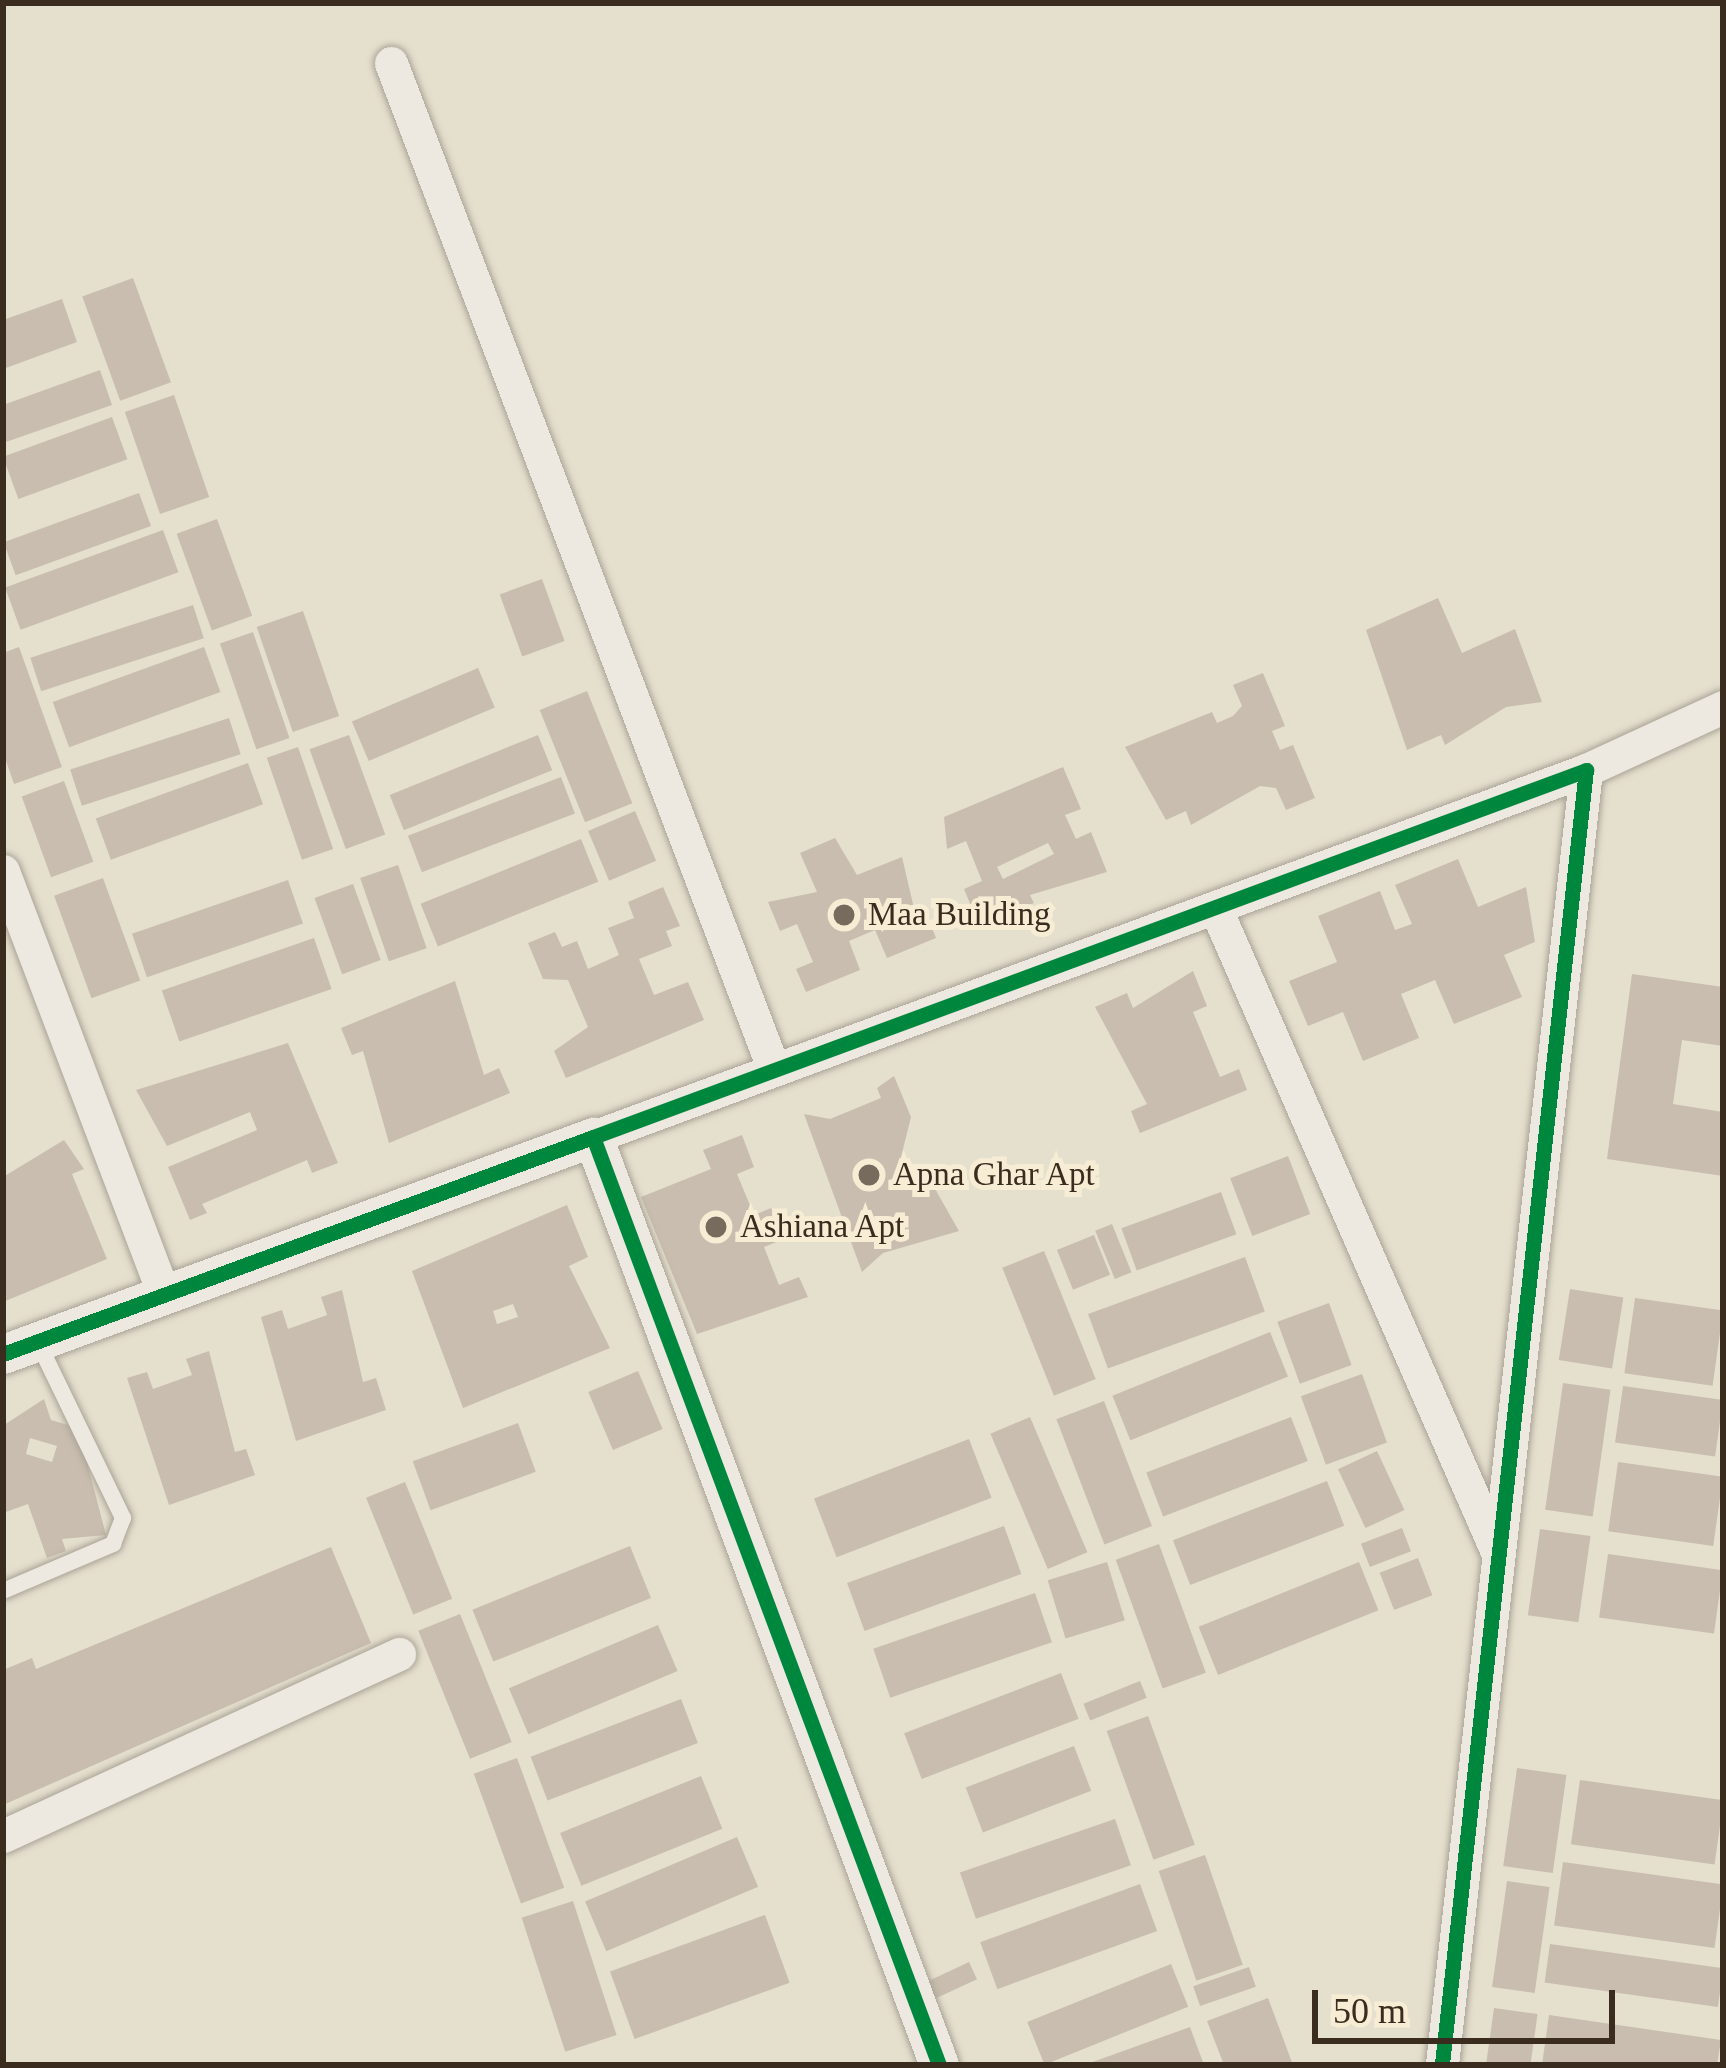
<!DOCTYPE html>
<style>
body{margin:0}
#map{position:relative;width:1726px;height:2068px;overflow:hidden;background:#e5dfce;font-family:"Times New Roman",serif}
div>[style]{position:absolute}
.building>*{inset:0;background:#c9bdaf;transform-origin:0 0}
.roads{filter:drop-shadow(0 0 3px #aaa497) drop-shadow(0 0 3px #aaa497)}
.service>*{height:16px;margin:-8px;padding:0 8px;transform-origin:8px;border-radius:8px;background:#eee9e0}
.minor>*{height:33px;margin:-16.5px;padding:0 16.5px;transform-origin:16.5px;border-radius:16.5px;background:#eee9e0}
.tertiary>*{height:39px;margin:-19.5px;padding:0 19.5px;transform-origin:19.5px;border-radius:19.5px;background:#eee9e0}
.cycleway>*{height:15px;margin:-7.5px;padding:0 7.5px;transform-origin:7.5px;border-radius:7.5px;background:#00873e}
.dots>*{width:33px;height:33px;translate:-50% -50%;box-sizing:border-box;border:6px solid #f6edd4;border-radius:50%}
span{translate:-50% -50%;white-space:nowrap;text-align:center;line-height:1.15;-webkit-text-stroke:10px #f6edd4;paint-order:stroke}
.poi-label{font-size:33px;color:#3a2c1e}
.left{translate:0 -50%;text-align:left}
.frame{position:absolute;inset:0;border:6px solid #3a2c1e;pointer-events:none}
.scale{position:absolute;left:1312px;top:1990px;width:303px;height:54px;box-sizing:border-box;border:6px solid #3a2c1e;border-top:0;padding-left:15px;font-size:36px;line-height:42px;white-space:nowrap;color:#3a2c1e;-webkit-text-stroke:9px #f6edd4;paint-order:stroke}
</style>
<div id="map">
<div class="building">
<div style="left:133px;top:278px;width:111px;height:54px;rotate:70deg"></div>
<div style="clip-path:polygon(62px 299px,77px 342px,3px 369px,3px 320px)"></div>
<div style="clip-path:polygon(100px 370px,112px 405px,3px 443px,3px 405px)"></div>
<div style="left:174px;top:395px;width:108px;height:52px;rotate:71deg"></div>
<div style="left:112px;top:417px;width:45px;height:116px;rotate:70deg"></div>
<div style="left:139px;top:493px;width:35px;height:144px;rotate:70deg"></div>
<div style="left:217px;top:519px;width:103px;height:43px;rotate:70deg"></div>
<div style="left:163px;top:530px;width:45px;height:168px;rotate:70deg"></div>
<div style="left:542px;top:579px;width:66px;height:45px;rotate:70deg"></div>
<div style="clip-path:polygon(1438px 598px,1462px 653px,1515px 629px,1542px 702px,1506px 707px,1445px 745px,1441px 735px,1407px 750px,1366px 630px)"></div>
<div style="left:193px;top:605px;width:35px;height:171px;rotate:72deg"></div>
<div style="left:303px;top:611px;width:111px;height:49px;rotate:71deg"></div>
<div style="left:253px;top:632px;width:112px;height:35px;rotate:71deg"></div>
<div style="clip-path:polygon(19px 647px,62px 767px,14px 784px,3px 752px,3px 653px)"></div>
<div style="left:204px;top:647px;width:48px;height:161px;rotate:70deg"></div>
<div style="left:478px;top:668px;width:43px;height:137px;rotate:67deg"></div>
<div style="clip-path:polygon(1263px 673px,1285px 726px,1272px 731px,1280px 750px,1293px 745px,1315px 798px,1286px 810px,1276px 788px,1260px 786px,1191px 825px,1186px 811px,1166px 820px,1125px 747px,1212px 712px,1217px 723px,1233px 716px,1242px 706px,1233px 685px)"></div>
<div style="left:587px;top:691px;width:121px;height:51px;rotate:68deg"></div>
<div style="left:229px;top:718px;width:38px;height:167px;rotate:72deg"></div>
<div style="left:349px;top:735px;width:106px;height:42px;rotate:70deg"></div>
<div style="left:538px;top:735px;width:38px;height:160px;rotate:68deg"></div>
<div style="left:298px;top:747px;width:108px;height:33px;rotate:71deg"></div>
<div style="left:248px;top:763px;width:44px;height:162px;rotate:70deg"></div>
<div style="clip-path:polygon(evenodd,1063px 767px,1081px 809px,1065px 815px,1076px 839px,1091px 832px,1107px 872px,1030px 895px,1034px 903px,979px 925px,964px 889px,982px 881px,966px 841px,947px 849px,944px 817px,1063px 767px,1048px 843px,1054px 854px,1003px 879px,997px 867px,1048px 843px)"></div>
<div style="left:561px;top:777px;width:39px;height:164px;rotate:69deg"></div>
<div style="left:64px;top:781px;width:86px;height:45px;rotate:70deg"></div>
<div style="left:635px;top:811px;width:54px;height:51px;rotate:67deg"></div>
<div style="clip-path:polygon(835px 838px,857px 875px,902px 857px,916px 917px,926px 913px,936px 938px,887px 958px,875px 930px,849px 941px,860px 970px,806px 992px,796px 969px,813px 962px,797px 924px,780px 931px,768px 902px,817px 892px,800px 853px)"></div>
<div style="left:581px;top:839px;width:46px;height:173px;rotate:68deg"></div>
<div style="clip-path:polygon(1458px 859px,1478px 907px,1526px 887px,1535px 942px,1504px 955px,1522px 997px,1454px 1024px,1435px 980px,1401px 994px,1419px 1038px,1363px 1061px,1343px 1012px,1308px 1026px,1289px 981px,1337px 962px,1318px 916px,1380px 891px,1395px 930px,1412px 924px,1395px 885px)"></div>
<div style="left:398px;top:865px;width:88px;height:40px;rotate:71deg"></div>
<div style="left:103px;top:878px;width:109px;height:52px;rotate:70deg"></div>
<div style="left:288px;top:880px;width:46px;height:165px;rotate:71deg"></div>
<div style="left:353px;top:884px;width:81px;height:41px;rotate:70deg"></div>
<div style="clip-path:polygon(663px 887px,680px 926px,666px 931px,672px 946px,639px 959px,654px 995px,688px 982px,704px 1020px,566px 1078px,554px 1051px,588px 1027px,568px 980px,543px 979px,528px 943px,555px 932px,562px 947px,577px 941px,588px 969px,619px 955px,608px 928px,634px 918px,628px 902px)"></div>
<div style="left:314px;top:938px;width:54px;height:161px;rotate:71deg"></div>
<div style="clip-path:polygon(1193px 971px,1207px 1006px,1193px 1012px,1220px 1077px,1239px 1069px,1247px 1090px,1140px 1133px,1131px 1111px,1147px 1104px,1095px 1007px,1127px 993px,1133px 1008px)"></div>
<div style="clip-path:polygon(1632px 974px,1723px 987px,1723px 1046px,1682px 1040px,1673px 1104px,1723px 1112px,1723px 1176px,1607px 1159px)"></div>
<div style="clip-path:polygon(455px 981px,484px 1075px,499px 1068px,510px 1093px,389px 1143px,363px 1051px,352px 1055px,341px 1028px)"></div>
<div style="clip-path:polygon(288px 1043px,338px 1163px,312px 1173px,307px 1160px,202px 1204px,207px 1213px,190px 1220px,168px 1167px,257px 1130px,250px 1112px,167px 1146px,136px 1090px)"></div>
<div style="clip-path:polygon(894px 1076px,911px 1117px,897px 1173px,926px 1173px,959px 1231px,883px 1253px,862px 1272px,804px 1114px,830px 1119px,881px 1098px,877px 1088px)"></div>
<div style="clip-path:polygon(742px 1135px,754px 1167px,737px 1174px,754px 1215px,771px 1208px,784px 1239px,764px 1247px,779px 1285px,799px 1277px,808px 1297px,697px 1334px,641px 1197px,711px 1169px,703px 1150px)"></div>
<div style="clip-path:polygon(64px 1140px,84px 1169px,72px 1174px,107px 1259px,3px 1302px,3px 1177px)"></div>
<div style="left:1288px;top:1156px;width:62px;height:62px;rotate:69deg"></div>
<div style="left:1221px;top:1192px;width:45px;height:106px;rotate:70deg"></div>
<div style="clip-path:polygon(evenodd,567px 1205px,588px 1257px,569px 1266px,610px 1348px,463px 1408px,412px 1271px,567px 1205px,513px 1304px,518px 1317px,497px 1324px,493px 1311px,513px 1304px)"></div>
<div style="left:1112px;top:1224px;width:52px;height:18px;rotate:68deg"></div>
<div style="left:1094px;top:1235px;width:43px;height:40px;rotate:68deg"></div>
<div style="left:1044px;top:1251px;width:138px;height:45px;rotate:68deg"></div>
<div style="left:1245px;top:1257px;width:58px;height:167px;rotate:70deg"></div>
<div style="left:1570px;top:1289px;width:54px;height:72px;rotate:9deg"></div>
<div style="clip-path:polygon(342px 1290px,363px 1382px,376px 1378px,386px 1410px,296px 1441px,261px 1317px,282px 1310px,288px 1329px,327px 1315px,321px 1297px)"></div>
<div style="left:1635px;top:1298px;width:89px;height:76px;rotate:8deg"></div>
<div style="left:1329px;top:1303px;width:66px;height:55px;rotate:70deg"></div>
<div style="left:1270px;top:1332px;width:48px;height:170px;rotate:68deg"></div>
<div style="clip-path:polygon(209px 1351px,235px 1452px,246px 1449px,255px 1475px,169px 1505px,127px 1378px,147px 1372px,153px 1389px,192px 1375px,186px 1359px)"></div>
<div style="left:638px;top:1371px;width:63px;height:54px;rotate:67deg"></div>
<div style="left:1362px;top:1374px;width:73px;height:65px;rotate:70deg"></div>
<div style="left:1563px;top:1383px;width:48px;height:128px;rotate:8deg"></div>
<div style="left:1623px;top:1386px;width:101px;height:57px;rotate:8deg"></div>
<div style="clip-path:polygon(evenodd,44px 1399px,51px 1420px,78px 1428px,106px 1535px,62px 1539px,66px 1551px,47px 1558px,28px 1504px,3px 1513px,4px 1425px,44px 1399px,30px 1438px,57px 1446px,52px 1462px,26px 1454px,30px 1438px)"></div>
<div style="left:1104px;top:1401px;width:134px;height:51px;rotate:69deg"></div>
<div style="left:1030px;top:1417px;width:147px;height:43px;rotate:67deg"></div>
<div style="left:1291px;top:1417px;width:47px;height:155px;rotate:69deg"></div>
<div style="left:518px;top:1423px;width:52px;height:112px;rotate:70deg"></div>
<div style="left:969px;top:1439px;width:63px;height:166px;rotate:69deg"></div>
<div style="left:1377px;top:1451px;width:65px;height:43px;rotate:65deg"></div>
<div style="left:1618px;top:1462px;width:106px;height:70px;rotate:8deg"></div>
<div style="left:1327px;top:1481px;width:48px;height:165px;rotate:69deg"></div>
<div style="left:405px;top:1482px;width:126px;height:42px;rotate:68deg"></div>
<div style="left:1004px;top:1526px;width:51px;height:167px;rotate:70deg"></div>
<div style="left:1402px;top:1528px;width:25px;height:44px;rotate:69deg"></div>
<div style="left:1540px;top:1529px;width:51px;height:87px;rotate:8deg"></div>
<div style="left:1159px;top:1544px;width:137px;height:46px;rotate:70deg"></div>
<div style="left:630px;top:1546px;width:56px;height:170px;rotate:68deg"></div>
<div style="clip-path:polygon(331px 1547px,371px 1643px,3px 1805px,3px 1670px,32px 1658px,36px 1669px)"></div>
<div style="left:1608px;top:1554px;width:116px;height:64px;rotate:8deg"></div>
<div style="left:1418px;top:1558px;width:40px;height:41px;rotate:69deg"></div>
<div style="left:1107px;top:1562px;width:61px;height:62px;rotate:73deg"></div>
<div style="left:1359px;top:1562px;width:52px;height:173px;rotate:68deg"></div>
<div style="left:1035px;top:1593px;width:52px;height:171px;rotate:71deg"></div>
<div style="left:460px;top:1614px;width:138px;height:45px;rotate:68deg"></div>
<div style="left:658px;top:1625px;width:50px;height:162px;rotate:67deg"></div>
<div style="left:1061px;top:1673px;width:49px;height:168px;rotate:69deg"></div>
<div style="left:1140px;top:1681px;width:18px;height:61px;rotate:68deg"></div>
<div style="left:681px;top:1699px;width:47px;height:161px;rotate:69deg"></div>
<div style="left:1148px;top:1716px;width:137px;height:44px;rotate:70deg"></div>
<div style="left:1074px;top:1746px;width:48px;height:116px;rotate:69deg"></div>
<div style="left:517px;top:1758px;width:138px;height:46px;rotate:70deg"></div>
<div style="left:1517px;top:1768px;width:50px;height:99px;rotate:8deg"></div>
<div style="left:701px;top:1776px;width:57px;height:152px;rotate:68deg"></div>
<div style="left:1580px;top:1780px;width:145px;height:65px;rotate:8deg"></div>
<div style="left:1115px;top:1819px;width:49px;height:164px;rotate:71deg"></div>
<div style="left:737px;top:1837px;width:54px;height:165px;rotate:67deg"></div>
<div style="left:1205px;top:1855px;width:116px;height:49px;rotate:71deg"></div>
<div style="left:1563px;top:1862px;width:162px;height:64px;rotate:8deg"></div>
<div style="left:1507px;top:1881px;width:43px;height:107px;rotate:8deg"></div>
<div style="left:1140px;top:1884px;width:50px;height:170px;rotate:70deg"></div>
<div style="left:573px;top:1901px;width:141px;height:54px;rotate:72deg"></div>
<div style="left:765px;top:1915px;width:72px;height:165px;rotate:70deg"></div>
<div style="left:1550px;top:1944px;width:175px;height:39px;rotate:8deg"></div>
<div style="left:969px;top:1962px;width:19px;height:53px;rotate:65deg"></div>
<div style="left:1171px;top:1964px;width:46px;height:155px;rotate:68deg"></div>
<div style="left:1249px;top:1967px;width:21px;height:59px;rotate:71deg"></div>
<div style="clip-path:polygon(1268px 1998px,1293px 2065px,1224px 2065px,1207px 2021px)"></div>
<div style="left:1494px;top:2008px;width:44px;height:58px;rotate:8deg"></div>
<div style="clip-path:polygon(1549px 2015px,1721px 2040px,1717px 2065px,1542px 2065px)"></div>
<div style="clip-path:polygon(1190px 2027px,1204px 2065px,1087px 2065px,1087px 2064px)"></div>
</div>
<div class="roads">
<div class="service">
<div style="left:3px;top:1591px;width:120px;rotate:-23.1deg"></div>
<div style="left:113px;top:1544px;width:28px;rotate:-69deg"></div>
<div style="left:123px;top:1518px;width:195px;rotate:-115.8deg"></div>
</div>
<div class="minor">
<div style="left:391px;top:63px;width:1077px;rotate:69.18deg"></div>
<div style="left:1586px;top:770px;width:151px;rotate:-24.7deg"></div>
<div style="left:3px;top:871px;width:454px;rotate:69.2deg"></div>
<div style="left:1215px;top:907px;width:706px;rotate:66.38deg"></div>
<div style="left:593px;top:1137px;width:1059px;rotate:-20.28deg"></div>
<div style="left:1586px;top:770px;width:1303px;rotate:96.35deg"></div>
<div style="left:3px;top:1836px;width:436px;rotate:-24.7deg"></div>
</div>
<div class="tertiary">
<div style="left:3px;top:1354px;width:629px;rotate:-20.19deg"></div>
<div style="left:593px;top:1137px;width:990px;rotate:69.55deg"></div>
</div>
</div>
<div class="cycleway">
<div style="left:593px;top:1137px;width:1059px;rotate:-20.28deg"></div>
<div style="left:1586px;top:770px;width:1303px;rotate:96.35deg"></div>
<div style="left:3px;top:1354px;width:629px;rotate:-20.19deg"></div>
<div style="left:593px;top:1137px;width:990px;rotate:69.55deg"></div>
</div>
<div class="dots">
<div style="left:844px;top:915px;background:#766b5c"></div>
<div style="left:869px;top:1175px;background:#766b5c"></div>
<div style="left:716px;top:1227px;background:#766b5c"></div>
</div>
<div class="poi-label">
<span class="left" style="left:868px;top:915px">Maa Building</span>
<span class="left" style="left:893px;top:1175px">Apna Ghar Apt</span>
<span class="left" style="left:740px;top:1227px">Ashiana Apt</span>
</div>
<div class="frame"></div>
<div class="scale">50 m</div>
</div>
